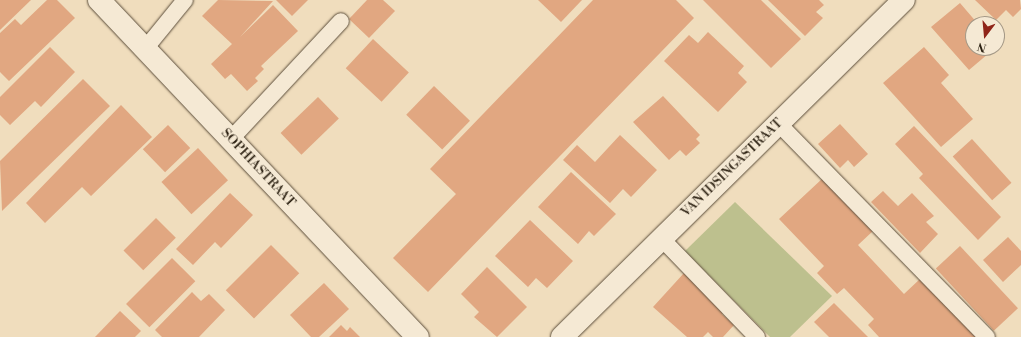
<!DOCTYPE html>
<style>
body{margin:0}
#map{position:relative;width:1021px;height:337px;overflow:hidden;background:#f0ddbd;font-family:"Libre Bodoni",serif}
div>[style]{position:absolute}
.green>*{inset:0;background:#bdc08e}
.building>*{inset:0;background:#e1a781;transform-origin:0 0}
.roads{filter:drop-shadow(0 0 1px #5c4e3b) drop-shadow(0 0 1px #5c4e3b)}
.service>*{height:16px;margin:-8px;padding:0 8px;transform-origin:8px;border-radius:8px;background:#f5e9d4}
.minor>*{height:22px;margin:-11px;padding:0 11px;transform-origin:11px;border-radius:11px;background:#f5e9d4}
.secondary>*{height:22px;margin:-11px;padding:0 11px;transform-origin:11px;border-radius:11px;background:#f5e9d4}
span{translate:-50% -50%;white-space:nowrap;text-align:center;line-height:1.15;-webkit-text-stroke:3px #f5e9d4;paint-order:stroke}
.street-label{font-size:13px;color:#2a1f10}
.north{position:absolute;left:965px;top:16px;width:40px;height:40px;box-sizing:border-box;background:#f5e9d4;border:1px solid #a49886;border-radius:50%;rotate:196deg;font-size:11px;font-weight:700;line-height:16px;text-align:center;color:#2a1f10}
.north::after{content:'';display:block;margin:auto;width:14px;height:18px;background:#8f2418;clip-path:polygon(50% 0,100% 100%,50% 72%,0 100%)}
</style>
<div id="map">
<div class="green">
<div style="clip-path:polygon(735px 202px,832px 296px,790px 337px,770px 337px,685px 251px)"></div>
</div>
<div class="building">
<div style="clip-path:polygon(0 0,31px 0,0 30px)"></div>
<div style="clip-path:polygon(47px 0,57px 0,75px 18px,9px 81px,0 72px,0 33px,15px 19px,21px 25px)"></div>
<div style="clip-path:polygon(218px 0,273px 1px,240px 37px,273px 5px,298px 31px,261px 66px,264px 69px,255px 78px,258px 81px,247px 91px,231px 74px,225px 79px,211px 64px,232px 44px,202px 16px)"></div>
<div style="clip-path:polygon(276px 0,308px 0,292px 16px)"></div>
<div style="clip-path:polygon(367px 0,383px 0,395px 11px,369px 38px,349px 19px)"></div>
<div style="clip-path:polygon(538px 0,582px 0,561px 22px)"></div>
<div style="clip-path:polygon(593px 0,676px 0,694px 18px,428px 292px,393px 258px,456px 194px,430px 169px)"></div>
<div style="clip-path:polygon(703px 0,761px 0,801px 39px,771px 68px)"></div>
<div style="clip-path:polygon(768px 0,819px 0,824px 5px,816px 12px,823px 18px,805px 36px)"></div>
<div style="clip-path:polygon(975px 0,1020px 0,1021px 9px,1013px 17px,1006px 10px,996px 20px)"></div>
<div style="clip-path:polygon(960px 3px,978px 24px,973px 24px,973px 48px,995px 48px,969px 70px,931px 27px)"></div>
<div style="clip-path:polygon(708px 32px,744px 66px,738px 73px,747px 82px,718px 112px,664px 61px,689px 35px,698px 43px)"></div>
<div style="left:373px;top:39px;width:49px;height:40px;rotate:43deg"></div>
<div style="clip-path:polygon(50px 47px,75px 72px,41px 107px,35px 101px,10px 125px,0 115px,0 97px)"></div>
<div style="clip-path:polygon(924px 47px,949px 75px,941px 83px,973px 119px,941px 147px,883px 83px)"></div>
<div style="clip-path:polygon(83px 79px,110px 106px,2px 211px,0 161px)"></div>
<div style="left:434px;top:86px;width:50px;height:40px;rotate:44deg"></div>
<div style="clip-path:polygon(663px 96px,700px 135px,696px 139px,700px 143px,686px 156px,680px 150px,669px 160px,633px 122px)"></div>
<div style="left:318px;top:97px;width:30px;height:52px;rotate:46deg"></div>
<div style="clip-path:polygon(121px 105px,152px 137px,91px 196px,82px 187px,45px 223px,26px 203px)"></div>
<div style="clip-path:polygon(840px 124px,868px 154px,854px 167px,848px 160px,840px 168px,818px 144px)"></div>
<div style="left:168px;top:125px;width:32px;height:35px;rotate:46deg"></div>
<div style="clip-path:polygon(914px 126px,1001px 217px,978px 240px,919px 178px,923px 174px,895px 144px)"></div>
<div style="clip-path:polygon(620px 135px,657px 170px,631px 197px,623px 189px,610px 203px,563px 160px,577px 145px,595px 162px)"></div>
<div style="left:972px;top:139px;width:59px;height:26px;rotate:48deg"></div>
<div style="left:198px;top:148px;width:44px;height:50px;rotate:47deg"></div>
<div style="clip-path:polygon(571px 172px,616px 214px,594px 236px,589px 231px,578px 244px,538px 207px)"></div>
<div style="clip-path:polygon(823px 178px,873px 231px,858px 245px,904px 294px,921px 278px,977px 337px,879px 337px,868px 325px,874px 319px,844px 288px,837px 294px,817px 273px,824px 266px,779px 219px)"></div>
<div style="clip-path:polygon(883px 191px,898px 206px,912px 193px,934px 216px,926px 222px,938px 234px,920px 253px,871px 202px)"></div>
<div style="clip-path:polygon(230px 193px,253px 215px,221px 248px,215px 242px,193px 265px,176px 249px)"></div>
<div style="left:156px;top:218px;width:28px;height:46px;rotate:45deg"></div>
<div style="clip-path:polygon(530px 220px,573px 261px,547px 288px,536px 278px,528px 287px,495px 256px)"></div>
<div style="clip-path:polygon(1008px 237px,1021px 251px,1021px 265px,1003px 282px,983px 260px)"></div>
<div style="left:271px;top:245px;width:40px;height:64px;rotate:45deg"></div>
<div style="left:960px;top:246px;width:85px;height:33px;rotate:47deg"></div>
<div style="left:172px;top:258px;width:33px;height:65px;rotate:45deg"></div>
<div style="clip-path:polygon(487px 267px,527px 307px,497px 337px,474px 317px,479px 312px,461px 294px)"></div>
<div style="clip-path:polygon(684px 273px,726px 311px,722px 314px,734px 325px,723px 337px,713px 337px,708px 332px,703px 337px,687px 337px,653px 307px)"></div>
<div style="clip-path:polygon(324px 283px,349px 309px,319px 337px,311px 337px,290px 315px)"></div>
<div style="clip-path:polygon(192px 292px,201px 301px,209px 294px,225px 310px,199px 337px,162px 337px,155px 330px)"></div>
<div style="clip-path:polygon(834px 303px,868px 337px,829px 337px,814px 322px)"></div>
<div style="clip-path:polygon(120px 311px,141px 331px,135px 337px,95px 337px)"></div>
<div style="clip-path:polygon(341px 325px,347px 331px,350px 327px,360px 337px,329px 337px)"></div>
</div>
<div class="roads">
<div class="service">
<div style="left:145px;top:49px;width:63px;rotate:-50.8deg"></div>
<div style="left:778px;top:123px;width:299px;rotate:45.7deg"></div>
<div style="left:231px;top:139px;width:161px;rotate:-47deg"></div>
<div style="left:661px;top:238px;width:138px;rotate:45.9deg"></div>
</div>
<div class="minor">
<div style="left:99px;top:0;width:464px;rotate:46.6deg"></div>
</div>
<div class="secondary">
<div style="left:562px;top:337px;width:480px;rotate:-44.6deg"></div>
</div>
</div>
<div class="street-label">
<span style="left:258px;top:168px;rotate:47deg">SOPHIASTRAAT</span>
<span style="left:732px;top:168px;rotate:-44deg">VAN IDSINGASTRAAT</span>
</div>
<div class="north">N</div>
</div>
